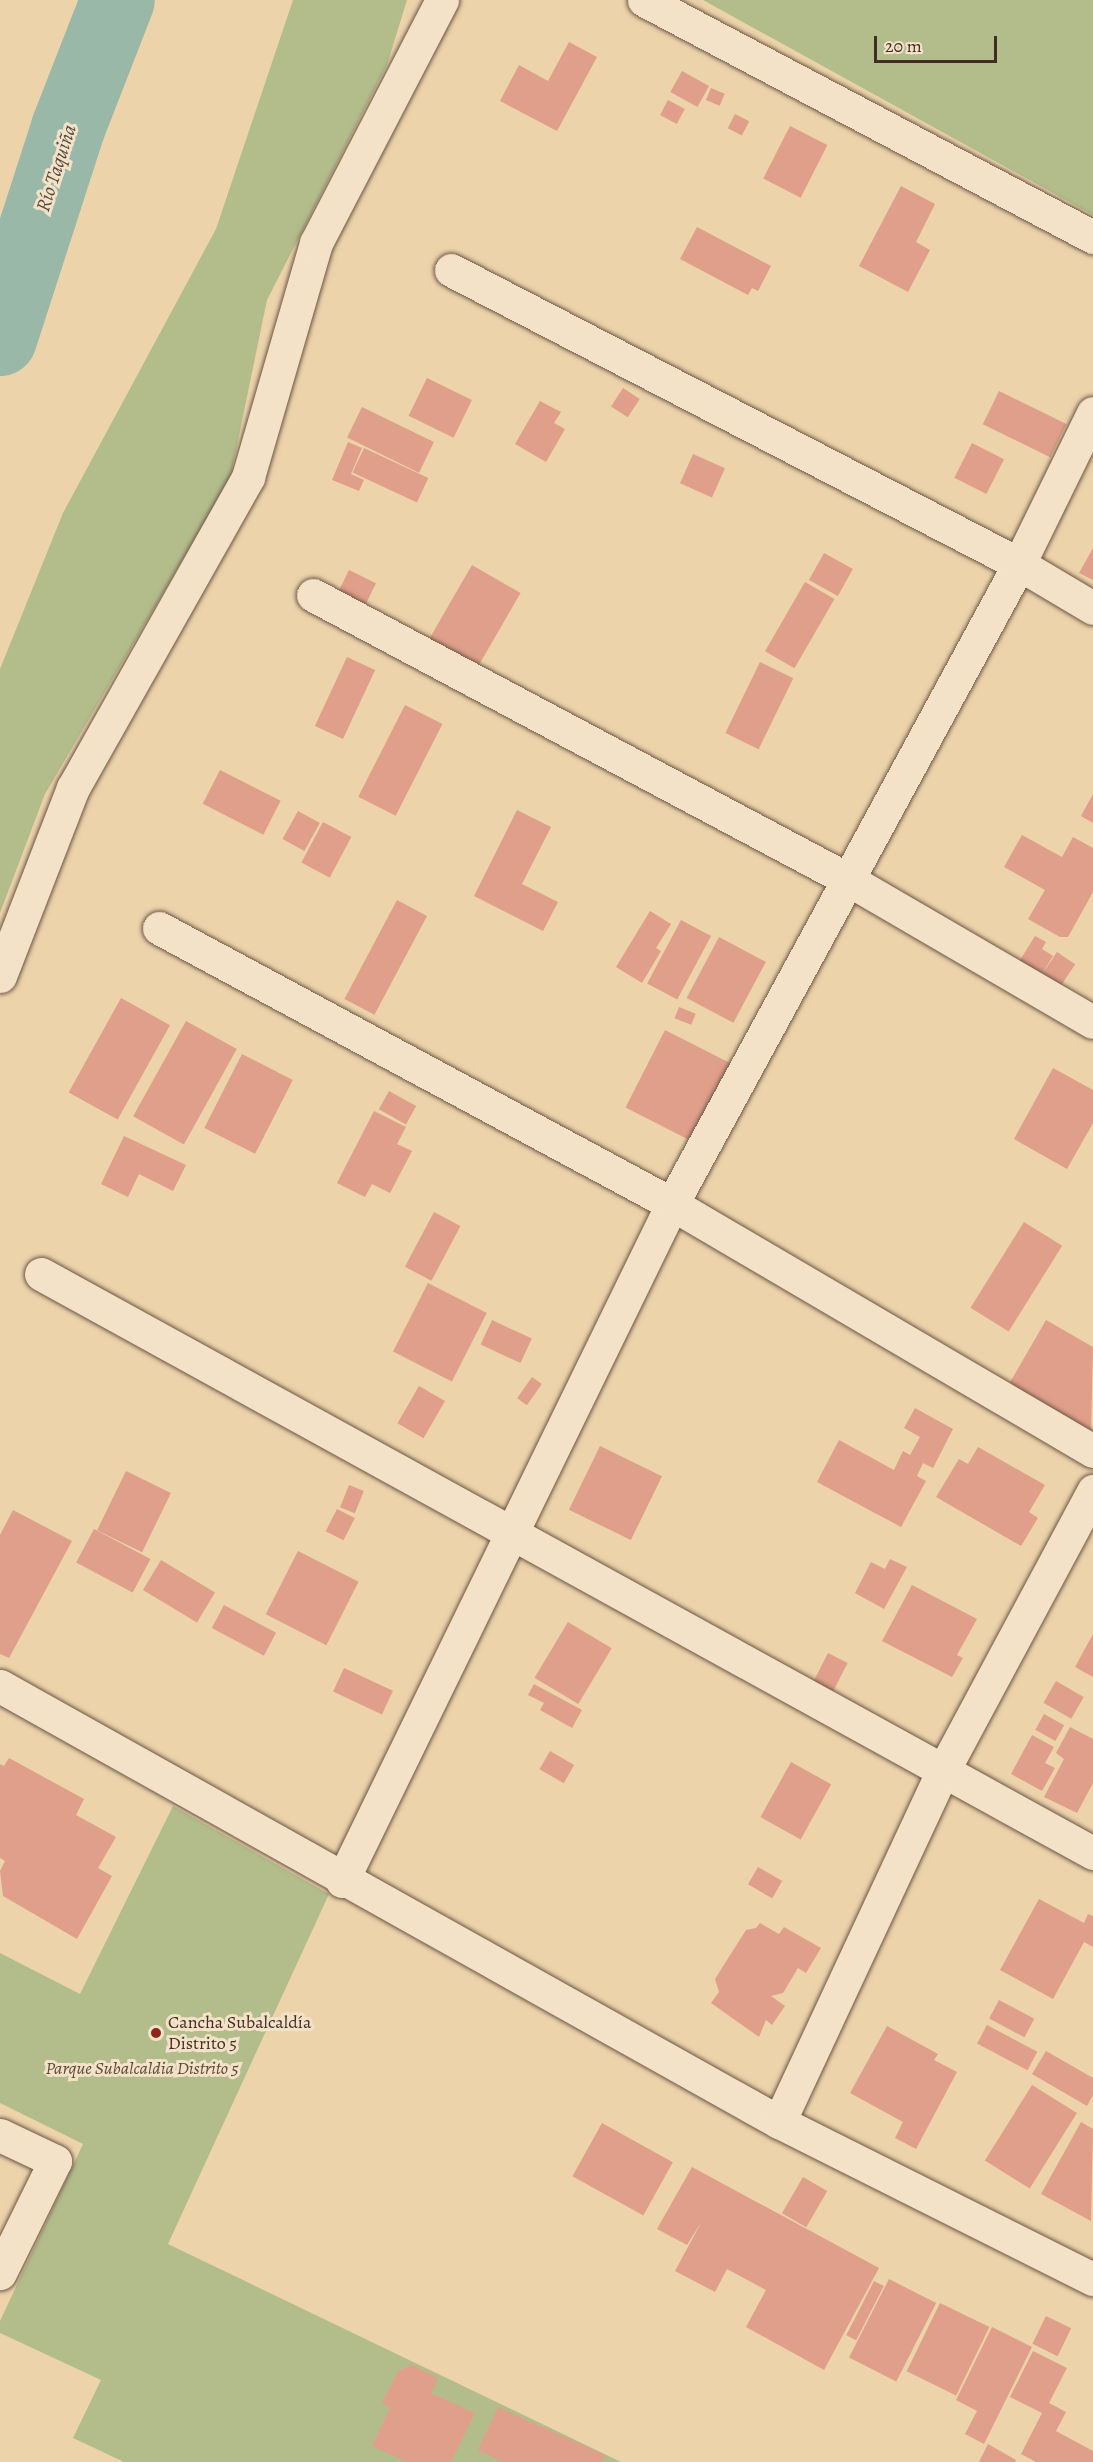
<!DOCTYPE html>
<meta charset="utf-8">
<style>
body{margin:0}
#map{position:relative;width:1093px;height:2462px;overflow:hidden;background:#ecd3aa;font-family:Alegreya,serif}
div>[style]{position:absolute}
.green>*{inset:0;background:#b3bd8c}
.river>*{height:74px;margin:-37px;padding:0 37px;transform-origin:37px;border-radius:37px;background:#99b8a8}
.building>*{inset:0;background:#e09f8a;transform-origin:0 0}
.roads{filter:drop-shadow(0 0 2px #6c5645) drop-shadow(0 0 2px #6c5645)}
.minor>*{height:33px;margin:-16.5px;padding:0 16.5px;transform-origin:16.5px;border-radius:16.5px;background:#f3e2c8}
.dots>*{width:16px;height:16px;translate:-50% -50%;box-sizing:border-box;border:3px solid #f3e2c8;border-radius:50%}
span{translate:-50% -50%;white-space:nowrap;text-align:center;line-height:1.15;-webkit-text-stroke:6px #f3e2c8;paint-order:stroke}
.poi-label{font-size:18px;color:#412d23}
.left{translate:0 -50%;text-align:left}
.park-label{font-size:18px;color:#584a38;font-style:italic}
.water-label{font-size:20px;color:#53493e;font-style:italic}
.scale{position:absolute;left:874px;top:36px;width:123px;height:27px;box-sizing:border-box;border:3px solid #412d23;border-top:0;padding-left:8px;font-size:18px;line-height:21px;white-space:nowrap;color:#412d23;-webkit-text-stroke:4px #f3e2c8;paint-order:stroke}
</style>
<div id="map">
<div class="green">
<div style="clip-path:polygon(293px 0,407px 0,387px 65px,267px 300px,230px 479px,45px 794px,0 913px,0 669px,63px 513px,216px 229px)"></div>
<div style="clip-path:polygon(703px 0,1093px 0,1093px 215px)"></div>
<div style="clip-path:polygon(173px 1806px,329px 1894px,168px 2244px,621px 2462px,124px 2462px,73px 2438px,101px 2380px,0 2333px,0 2321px,83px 2144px,0 2103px,0 1953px,80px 1994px)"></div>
</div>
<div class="river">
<div style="left:0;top:339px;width:222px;rotate:-72.1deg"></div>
<div style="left:68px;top:128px;width:137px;rotate:-68.7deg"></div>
</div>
<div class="building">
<div style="clip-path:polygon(569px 42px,597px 57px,557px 131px,500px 101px,519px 65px,548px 81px)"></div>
<div style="left:682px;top:71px;width:31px;height:24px;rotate:29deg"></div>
<div style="left:711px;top:88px;width:15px;height:13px;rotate:23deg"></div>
<div style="left:668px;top:100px;width:19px;height:17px;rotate:28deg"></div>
<div style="left:735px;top:114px;width:16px;height:16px;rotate:27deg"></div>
<div style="left:790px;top:126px;width:42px;height:59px;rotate:27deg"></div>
<div style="clip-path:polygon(901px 186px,935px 204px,916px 242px,930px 250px,908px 292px,859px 266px)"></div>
<div style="clip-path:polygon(697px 227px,771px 266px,758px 291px,752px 288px,748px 295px,680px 259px)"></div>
<div style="left:427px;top:378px;width:50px;height:42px;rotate:26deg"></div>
<div style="left:623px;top:388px;width:20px;height:22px;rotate:33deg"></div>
<div style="left:999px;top:391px;width:75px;height:37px;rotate:26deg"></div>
<div style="clip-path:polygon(540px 401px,561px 412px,554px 423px,565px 429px,546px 462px,515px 444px)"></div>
<div style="left:362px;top:407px;width:80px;height:34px;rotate:26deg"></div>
<div style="clip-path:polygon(348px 442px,362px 448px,351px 474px,364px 480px,359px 491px,332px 480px)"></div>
<div style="left:972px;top:443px;width:36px;height:39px;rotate:27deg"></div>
<div style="left:364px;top:448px;width:71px;height:27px;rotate:25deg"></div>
<div style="left:693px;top:454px;width:35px;height:32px;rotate:24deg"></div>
<div style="clip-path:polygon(1093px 548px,1093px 580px,1079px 573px)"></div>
<div style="left:824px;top:553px;width:33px;height:31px;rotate:29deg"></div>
<div style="left:472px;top:565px;width:56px;height:98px;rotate:30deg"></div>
<div style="left:349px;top:570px;width:30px;height:31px;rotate:26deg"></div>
<div style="left:805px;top:582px;width:34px;height:80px;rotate:30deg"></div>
<div style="left:347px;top:657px;width:31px;height:76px;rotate:25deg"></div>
<div style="left:760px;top:662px;width:37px;height:79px;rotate:26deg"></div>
<div style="left:405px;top:705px;width:42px;height:103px;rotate:27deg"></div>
<div style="left:220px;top:770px;width:68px;height:38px;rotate:27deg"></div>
<div style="clip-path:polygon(1093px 794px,1093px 823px,1081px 816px)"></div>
<div style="clip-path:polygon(517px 810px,551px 827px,522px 884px,558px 902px,543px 931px,474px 896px)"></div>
<div style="left:298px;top:811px;width:25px;height:32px;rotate:29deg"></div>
<div style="left:323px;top:822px;width:32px;height:46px;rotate:28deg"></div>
<div style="clip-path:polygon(1022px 835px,1062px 857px,1073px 837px,1093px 848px,1093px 892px,1068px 937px,1060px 937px,1028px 919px,1045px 890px,1004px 867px)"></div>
<div style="left:397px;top:900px;width:34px;height:112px;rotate:28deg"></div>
<div style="clip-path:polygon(650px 911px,671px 924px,656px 948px,661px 951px,642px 983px,616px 967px)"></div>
<div style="left:681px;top:920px;width:34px;height:72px;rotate:28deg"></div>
<div style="clip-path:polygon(1035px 936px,1046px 942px,1042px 949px,1053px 956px,1039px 979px,1017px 965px)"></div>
<div style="left:719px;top:937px;width:53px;height:69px;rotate:28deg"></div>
<div style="left:1057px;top:952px;width:22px;height:34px;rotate:34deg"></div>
<div style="left:121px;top:998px;width:56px;height:108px;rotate:29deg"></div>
<div style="left:679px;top:1007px;width:18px;height:12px;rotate:22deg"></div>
<div style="left:186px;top:1021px;width:58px;height:109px;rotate:29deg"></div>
<div style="left:665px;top:1030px;width:80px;height:87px;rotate:27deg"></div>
<div style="left:242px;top:1054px;width:57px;height:83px;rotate:27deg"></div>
<div style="clip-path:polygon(1053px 1068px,1093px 1090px,1093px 1123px,1067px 1169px,1014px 1139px)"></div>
<div style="left:389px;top:1091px;width:31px;height:21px;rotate:29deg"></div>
<div style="clip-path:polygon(374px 1111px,406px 1127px,397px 1144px,412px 1151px,390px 1193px,372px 1184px,365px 1197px,337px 1183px)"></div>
<div style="clip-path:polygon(124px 1136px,186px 1165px,173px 1191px,139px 1174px,128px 1197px,101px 1184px)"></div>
<div style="left:434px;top:1212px;width:30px;height:62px;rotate:28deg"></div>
<div style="left:1024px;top:1222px;width:45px;height:101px;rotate:32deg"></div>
<div style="left:428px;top:1283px;width:66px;height:77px;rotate:27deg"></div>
<div style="left:492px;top:1320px;width:44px;height:27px;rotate:25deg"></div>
<div style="clip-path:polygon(1046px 1320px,1093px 1347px,1091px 1431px,1009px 1384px)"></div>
<div style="left:532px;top:1377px;width:12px;height:26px;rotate:35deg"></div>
<div style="left:419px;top:1386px;width:30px;height:43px;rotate:30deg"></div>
<div style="clip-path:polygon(915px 1408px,953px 1429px,933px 1468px,923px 1463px,917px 1476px,926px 1481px,901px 1527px,817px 1482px,839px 1440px,894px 1470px,903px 1451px,910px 1455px,920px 1437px,904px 1428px)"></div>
<div style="left:600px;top:1446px;width:69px;height:71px;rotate:26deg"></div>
<div style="clip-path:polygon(978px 1447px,1045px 1485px,1029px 1512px,1038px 1518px,1021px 1546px,936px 1497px,959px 1459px,968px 1464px)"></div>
<div style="left:126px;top:1471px;width:50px;height:66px;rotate:26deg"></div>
<div style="left:349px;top:1485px;width:16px;height:24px;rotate:22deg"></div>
<div style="left:337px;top:1509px;width:20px;height:25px;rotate:27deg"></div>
<div style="clip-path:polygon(13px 1510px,72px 1541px,9px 1658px,0 1654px,0 1535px)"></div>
<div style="left:94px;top:1529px;width:64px;height:38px;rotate:28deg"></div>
<div style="left:298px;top:1551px;width:68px;height:71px;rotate:27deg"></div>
<div style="clip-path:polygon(890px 1559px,907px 1567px,884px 1609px,855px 1593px,871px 1562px,885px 1569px)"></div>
<div style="left:161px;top:1560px;width:63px;height:35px;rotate:31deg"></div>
<div style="clip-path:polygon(912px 1585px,977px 1619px,957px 1655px,963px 1658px,952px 1677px,882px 1641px)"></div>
<div style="left:224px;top:1605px;width:59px;height:26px;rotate:28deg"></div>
<div style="left:568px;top:1622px;width:51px;height:65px;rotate:31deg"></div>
<div style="clip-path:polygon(1093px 1634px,1093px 1677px,1075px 1667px)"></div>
<div style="left:828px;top:1653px;width:22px;height:36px;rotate:27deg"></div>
<div style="left:344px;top:1668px;width:54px;height:26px;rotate:25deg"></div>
<div style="left:1056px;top:1681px;width:32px;height:25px;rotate:30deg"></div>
<div style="clip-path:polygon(534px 1684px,582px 1710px,572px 1728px,540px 1710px,544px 1703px,528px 1695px)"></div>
<div style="left:1044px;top:1714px;width:23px;height:18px;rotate:29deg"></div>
<div style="clip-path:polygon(1070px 1727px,1093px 1739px,1093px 1783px,1077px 1813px,1044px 1797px,1064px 1759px,1056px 1753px)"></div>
<div style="clip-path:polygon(1032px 1735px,1054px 1747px,1045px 1763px,1055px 1768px,1042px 1791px,1011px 1774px)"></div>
<div style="left:550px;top:1751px;width:28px;height:21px;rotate:30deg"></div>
<div style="clip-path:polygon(9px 1758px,84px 1799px,76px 1815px,116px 1837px,98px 1868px,112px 1876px,77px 1939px,3px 1896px,0 1871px,5px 1861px,0 1858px,0 1764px,4px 1766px)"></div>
<div style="left:791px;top:1762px;width:46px;height:63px;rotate:29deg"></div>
<div style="left:758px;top:1867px;width:28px;height:20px;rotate:30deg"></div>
<div style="clip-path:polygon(1039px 1899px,1084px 1923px,1088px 1914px,1093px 1916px,1093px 1947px,1084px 1942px,1053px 1999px,1000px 1970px)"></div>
<div style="clip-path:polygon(760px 1923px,779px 1934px,784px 1927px,821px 1948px,806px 1973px,798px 1968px,783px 1993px,771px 1996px,785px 2006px,772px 2025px,766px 2020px,759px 2037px,711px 2003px,719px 1992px,715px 1979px,746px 1930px,756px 1928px)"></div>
<div style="left:999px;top:2000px;width:40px;height:21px;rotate:28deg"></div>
<div style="left:987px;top:2025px;width:57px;height:21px;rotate:28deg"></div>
<div style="clip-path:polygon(887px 2026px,938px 2054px,934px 2060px,957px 2072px,916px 2149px,895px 2138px,903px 2122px,850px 2093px)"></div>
<div style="clip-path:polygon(1046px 2051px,1093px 2078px,1093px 2095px,1087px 2106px,1032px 2074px)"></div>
<div style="left:1032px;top:2085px;width:53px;height:89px;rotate:32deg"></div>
<div style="clip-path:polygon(1081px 2122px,1093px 2129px,1091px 2221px,1041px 2194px)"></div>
<div style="left:602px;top:2123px;width:81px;height:61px;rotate:29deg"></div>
<div style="clip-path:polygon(692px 2167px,879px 2268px,824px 2370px,746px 2327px,766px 2290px,727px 2269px,715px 2292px,675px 2271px,702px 2221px,687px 2245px,657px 2229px)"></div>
<div style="left:803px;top:2177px;width:28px;height:42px;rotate:30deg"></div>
<div style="left:889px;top:2279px;width:53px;height:88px;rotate:27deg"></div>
<div style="left:874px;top:2281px;width:11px;height:61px;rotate:27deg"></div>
<div style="left:940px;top:2303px;width:55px;height:76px;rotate:26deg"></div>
<div style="left:1046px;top:2316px;width:28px;height:31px;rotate:26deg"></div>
<div style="clip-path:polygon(992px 2327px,1032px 2347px,984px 2444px,965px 2434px,977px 2411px,956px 2400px)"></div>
<div style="clip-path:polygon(1033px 2351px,1067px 2368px,1049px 2403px,1066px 2412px,1056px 2431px,1093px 2451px,1093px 2462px,1036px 2462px,1021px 2454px,1042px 2413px,1010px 2397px)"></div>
<div style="clip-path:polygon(412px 2365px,438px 2378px,431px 2393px,475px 2413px,451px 2462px,407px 2462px,372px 2446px,390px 2408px,382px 2403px,398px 2371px)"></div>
<div style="clip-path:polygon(498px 2407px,605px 2455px,602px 2462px,503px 2462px,478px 2450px)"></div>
<div style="clip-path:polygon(988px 2444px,1016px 2460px,1015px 2462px,979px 2462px)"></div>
</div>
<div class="roads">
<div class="minor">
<div style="left:644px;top:0;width:508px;rotate:27.83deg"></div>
<div style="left:451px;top:270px;width:640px;rotate:27.37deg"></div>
<div style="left:1019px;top:564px;width:86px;rotate:30.7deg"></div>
<div style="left:313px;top:595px;width:607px;rotate:28deg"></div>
<div style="left:849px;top:880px;width:282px;rotate:30.2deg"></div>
<div style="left:159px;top:928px;width:583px;rotate:28.28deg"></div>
<div style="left:672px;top:1204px;width:488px;rotate:30.4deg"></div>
<div style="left:0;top:976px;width:202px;rotate:-68.8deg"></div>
<div style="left:73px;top:788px;width:357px;rotate:-60.6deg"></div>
<div style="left:248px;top:477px;width:244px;rotate:-73.8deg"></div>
<div style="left:316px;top:243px;width:274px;rotate:-62.6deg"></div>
<div style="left:41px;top:1274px;width:1201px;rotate:28.83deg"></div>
<div style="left:0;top:1686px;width:893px;rotate:29.24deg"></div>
<div style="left:779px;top:2122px;width:351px;rotate:26.6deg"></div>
<div style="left:342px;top:1881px;width:753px;rotate:-64.01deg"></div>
<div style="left:672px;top:1204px;width:728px;rotate:-61.53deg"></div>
<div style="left:1019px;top:564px;width:168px;rotate:-63.9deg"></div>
<div style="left:779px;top:2122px;width:387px;rotate:-65deg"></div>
<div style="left:943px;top:1771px;width:318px;rotate:-61.8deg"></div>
<div style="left:0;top:2135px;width:61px;rotate:25.3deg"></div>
<div style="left:55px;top:2161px;width:125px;rotate:116.2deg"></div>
</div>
</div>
<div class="dots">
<div style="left:156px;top:2033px;background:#8f2418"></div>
</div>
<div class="poi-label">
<span class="left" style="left:168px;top:2033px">Cancha Subalcaldía<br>Distrito 5</span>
</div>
<div class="park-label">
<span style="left:142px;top:2068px">Parque Subalcaldia Distrito 5</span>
</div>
<div class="water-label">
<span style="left:56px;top:168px;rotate:-72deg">Río Taquiña</span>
</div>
<div class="scale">20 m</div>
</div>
